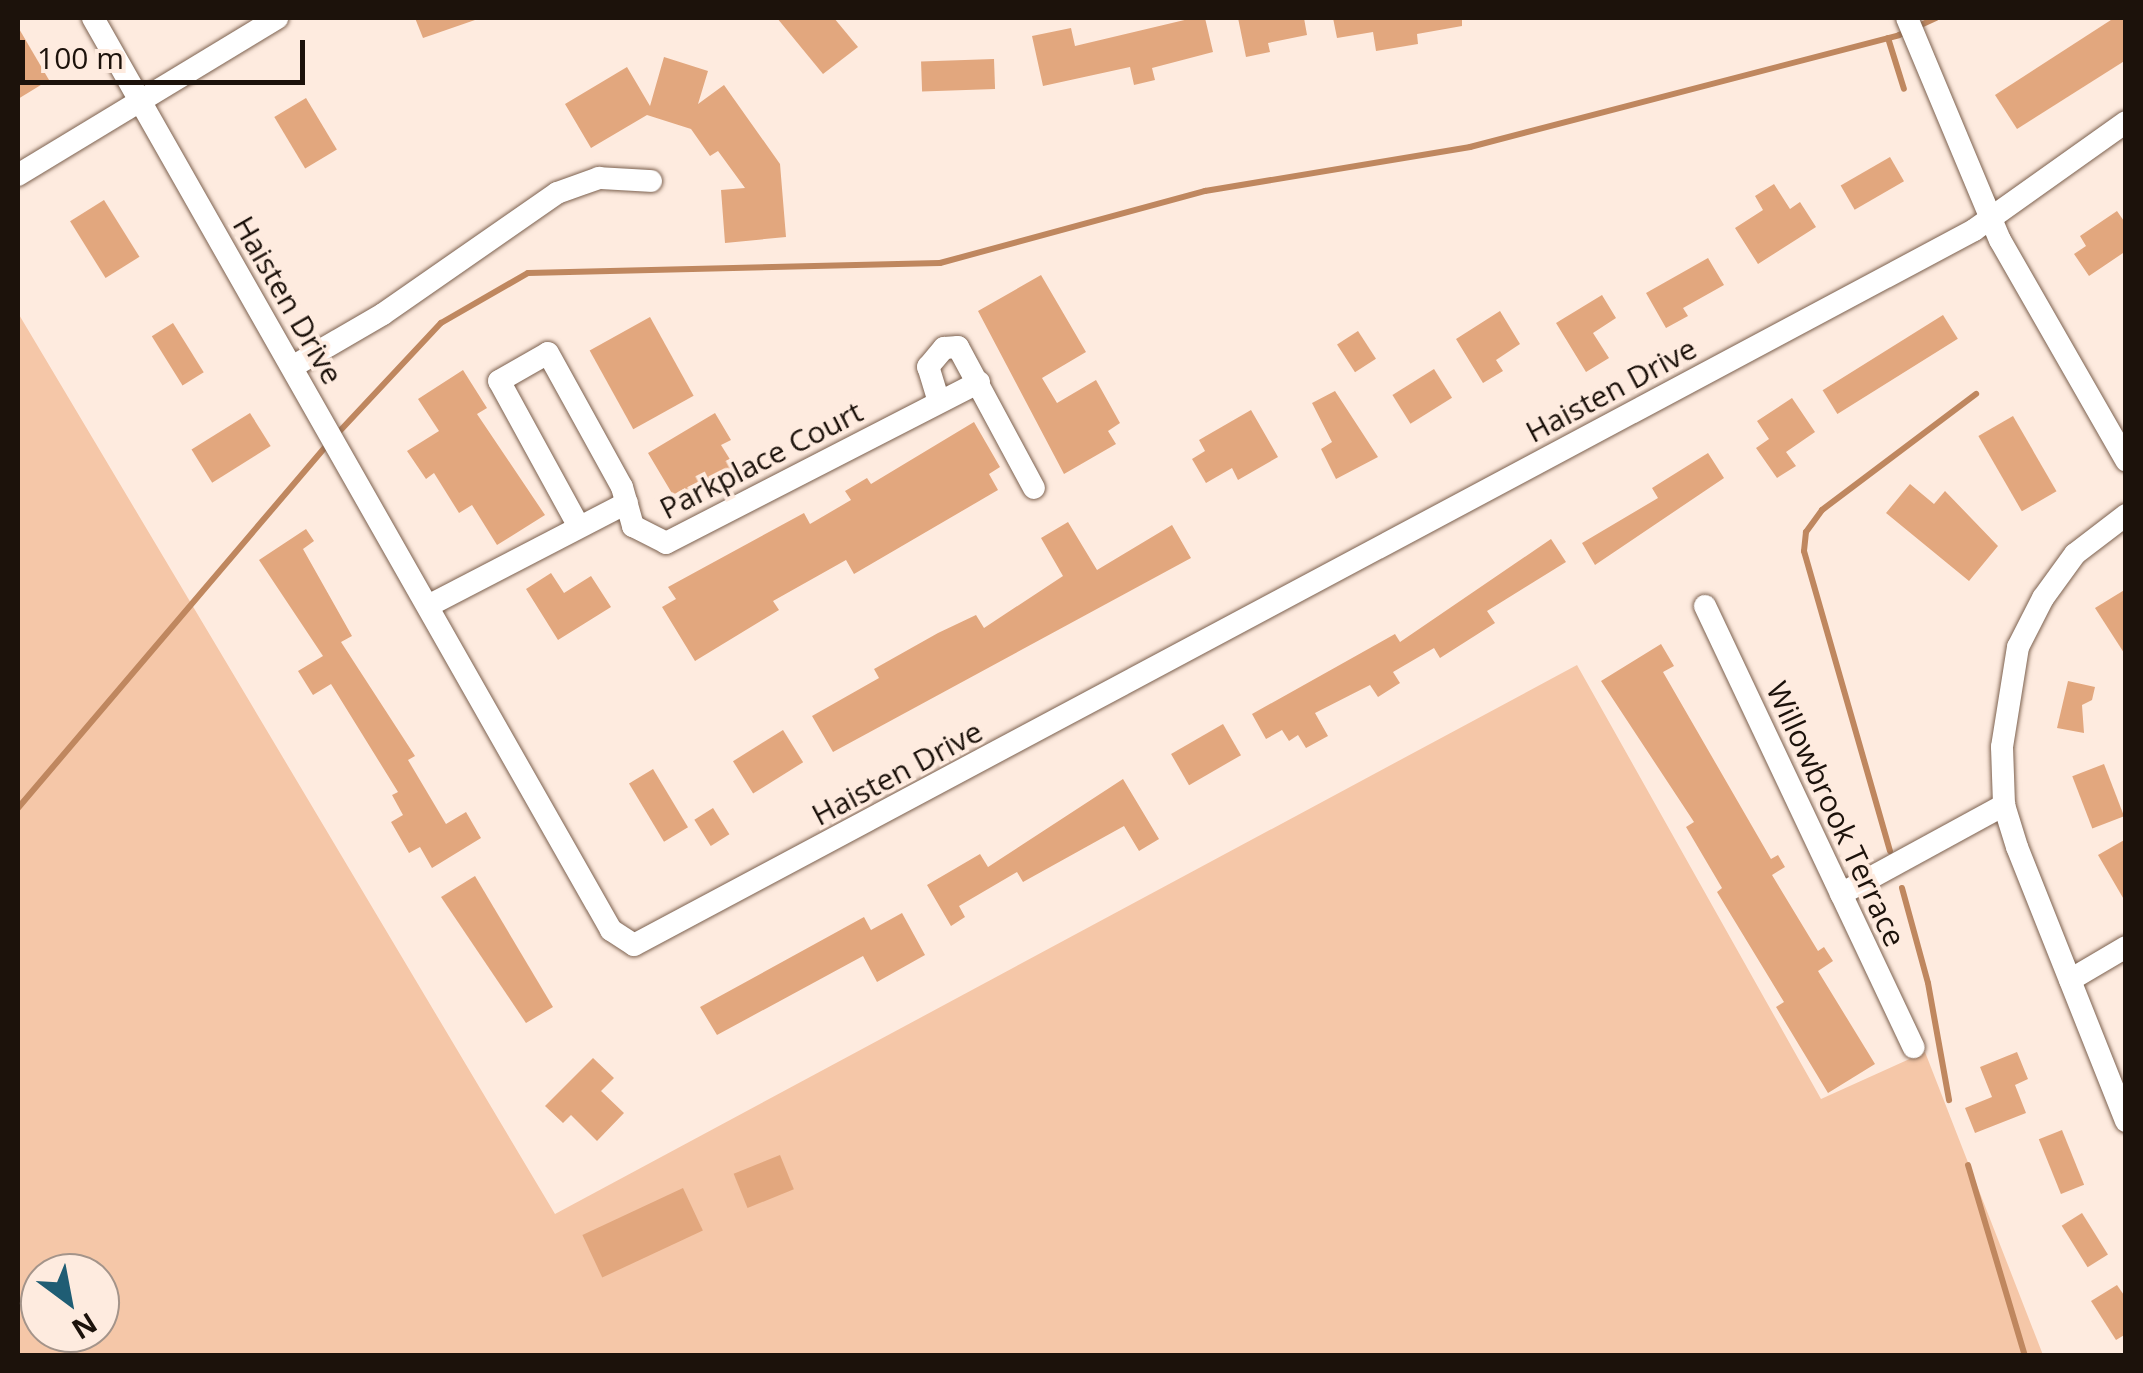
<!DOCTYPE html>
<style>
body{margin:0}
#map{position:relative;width:2143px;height:1373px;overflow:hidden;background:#feebdf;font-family:"Open Sans",sans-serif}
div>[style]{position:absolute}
.green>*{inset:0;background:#f5c7a8}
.stream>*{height:6px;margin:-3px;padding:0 3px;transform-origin:3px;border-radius:3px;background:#bf875f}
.building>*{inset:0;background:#e2a77e;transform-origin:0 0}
.roads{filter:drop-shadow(0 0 2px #7c614f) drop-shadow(0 0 2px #7c614f)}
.minor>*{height:22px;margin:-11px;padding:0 11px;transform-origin:11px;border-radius:11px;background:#fff}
span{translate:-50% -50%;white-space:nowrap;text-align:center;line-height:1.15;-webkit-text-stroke:8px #feebdf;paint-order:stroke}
.street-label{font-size:30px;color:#1c120b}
.frame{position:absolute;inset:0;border:20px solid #1c120b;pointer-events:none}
.north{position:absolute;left:20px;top:1253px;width:100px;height:100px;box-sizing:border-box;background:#feebdf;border:2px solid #a4948a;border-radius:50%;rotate:148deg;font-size:28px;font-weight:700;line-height:40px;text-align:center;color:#1c120b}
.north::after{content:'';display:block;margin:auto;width:35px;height:45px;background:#1f5d74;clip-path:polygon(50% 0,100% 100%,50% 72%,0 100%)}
.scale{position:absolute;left:20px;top:40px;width:285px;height:45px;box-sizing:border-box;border:5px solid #1c120b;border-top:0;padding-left:12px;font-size:30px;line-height:35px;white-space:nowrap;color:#1c120b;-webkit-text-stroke:8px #feebdf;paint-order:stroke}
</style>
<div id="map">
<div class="green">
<div style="clip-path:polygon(evenodd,18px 313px,555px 1214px,1577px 665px,1821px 1099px,1925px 1052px,2043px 1355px,18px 1355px,18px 313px,40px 1273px,100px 1273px,100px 1333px,40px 1333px,40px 1273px)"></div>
</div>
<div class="stream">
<div style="left:1888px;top:38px;width:53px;rotate:72.6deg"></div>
<div style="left:337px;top:434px;width:152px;rotate:-46.9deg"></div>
<div style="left:441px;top:323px;width:100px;rotate:-29.9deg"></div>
<div style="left:528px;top:273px;width:412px;rotate:-1.4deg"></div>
<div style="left:940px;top:263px;width:275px;rotate:-15.2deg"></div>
<div style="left:1205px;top:191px;width:269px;rotate:-9.4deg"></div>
<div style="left:1470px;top:147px;width:443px;rotate:-14.6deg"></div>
<div style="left:1899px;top:35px;width:41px;rotate:-24.7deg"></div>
<div style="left:18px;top:808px;width:478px;rotate:-49.6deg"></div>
<div style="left:1890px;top:851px;width:312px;rotate:-106deg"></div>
<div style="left:1804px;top:551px;width:19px;rotate:-84deg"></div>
<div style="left:1806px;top:532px;width:27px;rotate:-54deg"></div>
<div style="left:1822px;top:510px;width:193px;rotate:-37deg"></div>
<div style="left:1902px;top:888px;width:98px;rotate:74.7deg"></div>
<div style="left:1928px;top:983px;width:119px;rotate:79.8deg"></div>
<div style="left:1968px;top:1165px;width:199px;rotate:73.4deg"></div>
</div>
<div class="building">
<div style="clip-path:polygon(415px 18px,475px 18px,475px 20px,423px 38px)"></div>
<div style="clip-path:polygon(777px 18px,834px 18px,858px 47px,823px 74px)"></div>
<div style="clip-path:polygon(1193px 18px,1205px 18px,1213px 52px,1152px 68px,1155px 80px,1134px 85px,1130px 67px,1043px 86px,1032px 36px,1071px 28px,1075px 46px)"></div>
<div style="clip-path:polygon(1238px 18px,1304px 18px,1307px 35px,1268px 43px,1270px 52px,1246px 57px)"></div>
<div style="clip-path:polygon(1333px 18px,1462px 18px,1462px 26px,1417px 34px,1418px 44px,1376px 51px,1373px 32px,1337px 38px)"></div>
<div style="clip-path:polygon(2114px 18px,2126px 18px,2126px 60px,2017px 129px,1995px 95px)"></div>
<div style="clip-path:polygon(18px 27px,49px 80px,18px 99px)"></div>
<div style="clip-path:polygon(664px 57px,708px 71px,698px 104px,724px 85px,780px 164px,786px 237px,725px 243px,721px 190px,745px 188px,718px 151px,710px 156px,691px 129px,647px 115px,591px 148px,565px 104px,627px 67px,650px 106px)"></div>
<div style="left:994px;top:59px;width:30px;height:73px;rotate:88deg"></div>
<div style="left:306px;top:98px;width:60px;height:37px;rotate:59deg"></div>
<div style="left:1890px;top:157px;width:28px;height:57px;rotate:60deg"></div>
<div style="clip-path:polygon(1774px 184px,1790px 209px,1800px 202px,1816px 227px,1758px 264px,1735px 228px,1763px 210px,1755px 196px)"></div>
<div style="left:104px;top:200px;width:67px;height:40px;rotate:58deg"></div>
<div style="clip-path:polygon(2117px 211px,2126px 224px,2126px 251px,2089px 276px,2074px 254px,2086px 246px,2080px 236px)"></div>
<div style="clip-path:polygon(1708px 258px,1724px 285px,1683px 308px,1688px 316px,1666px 328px,1646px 293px)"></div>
<div style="clip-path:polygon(1041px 275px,1086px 352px,1042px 378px,1057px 403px,1096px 380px,1120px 423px,1108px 431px,1116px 444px,1064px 474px,978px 311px)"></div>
<div style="clip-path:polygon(1602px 295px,1616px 318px,1593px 333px,1609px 358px,1586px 372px,1556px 323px)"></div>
<div style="clip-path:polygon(1500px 311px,1520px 344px,1496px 360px,1503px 371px,1483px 383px,1456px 339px)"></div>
<div style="left:1943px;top:315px;width:28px;height:142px;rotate:58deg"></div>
<div style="left:650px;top:317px;width:90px;height:69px;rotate:61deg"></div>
<div style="left:173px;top:323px;width:58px;height:25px;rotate:58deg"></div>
<div style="left:1358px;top:331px;width:33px;height:25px;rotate:57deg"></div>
<div style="left:1434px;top:369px;width:34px;height:49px;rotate:58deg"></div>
<div style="clip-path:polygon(463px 370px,487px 408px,477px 414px,545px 515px,497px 545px,472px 505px,459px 513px,434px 473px,426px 479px,407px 451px,439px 431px,418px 399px)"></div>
<div style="clip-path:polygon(1335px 391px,1378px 457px,1336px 479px,1321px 449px,1332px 442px,1312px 403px)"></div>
<div style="clip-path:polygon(1792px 398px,1815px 432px,1786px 452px,1796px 466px,1777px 478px,1756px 448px,1769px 439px,1757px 421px)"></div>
<div style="clip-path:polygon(1251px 410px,1278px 457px,1238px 480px,1232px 468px,1206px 483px,1192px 459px,1205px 451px,1199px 440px)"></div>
<div style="left:250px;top:413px;width:39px;height:69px;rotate:58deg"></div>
<div style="clip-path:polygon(715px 413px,731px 440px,721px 445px,736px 469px,690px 496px,685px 488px,673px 495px,648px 453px)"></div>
<div style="left:2013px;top:416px;width:87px;height:40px;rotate:60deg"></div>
<div style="clip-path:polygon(974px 422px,1000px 467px,989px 474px,998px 490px,854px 574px,846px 560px,773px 601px,779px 610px,695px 661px,662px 607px,676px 599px,668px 587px,804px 513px,810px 524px,851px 500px,845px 491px,867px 478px,871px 484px)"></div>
<div style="clip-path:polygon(1708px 453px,1724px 478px,1595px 565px,1582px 543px,1658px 498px,1652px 488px)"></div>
<div style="clip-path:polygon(1910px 484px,1934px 504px,1945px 491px,1998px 546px,1969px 581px,1886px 513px)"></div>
<div style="clip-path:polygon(1068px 522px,1097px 570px,1172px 525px,1191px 558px,833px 752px,812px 716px,879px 678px,874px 669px,938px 633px,976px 615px,984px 628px,1063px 576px,1041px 538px)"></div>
<div style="clip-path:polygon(306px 529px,314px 541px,303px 549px,352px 636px,341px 642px,415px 756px,408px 760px,446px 824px,466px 812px,481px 838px,432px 868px,420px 847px,409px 853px,391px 822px,403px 815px,392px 795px,398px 792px,331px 684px,313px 695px,298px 671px,323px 656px,259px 560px)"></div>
<div style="clip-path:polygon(1551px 539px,1566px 562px,1487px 611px,1495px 623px,1440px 658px,1434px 648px,1393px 672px,1400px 683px,1378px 697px,1370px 685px,1315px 713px,1328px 736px,1306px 748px,1298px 735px,1289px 741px,1282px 730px,1266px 739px,1252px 714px,1395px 634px,1400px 642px)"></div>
<div style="clip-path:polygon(551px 573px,564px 593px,591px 576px,611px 607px,558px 640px,526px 589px)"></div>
<div style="clip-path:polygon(2126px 589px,2126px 656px,2095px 608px)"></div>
<div style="clip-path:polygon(1661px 644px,1674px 666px,1663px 672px,1771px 859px,1778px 855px,1785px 867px,1772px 875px,1818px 951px,1824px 947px,1833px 961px,1818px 971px,1875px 1064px,1828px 1093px,1776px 1007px,1784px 1002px,1717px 892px,1722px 888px,1686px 827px,1694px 822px,1601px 681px)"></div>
<div style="clip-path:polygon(2068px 681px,2095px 687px,2092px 700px,2082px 705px,2084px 733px,2057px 728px)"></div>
<div style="left:1223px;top:724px;width:36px;height:60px;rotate:60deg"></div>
<div style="left:783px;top:730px;width:38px;height:59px;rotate:58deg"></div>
<div style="left:2104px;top:764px;width:56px;height:34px;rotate:69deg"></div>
<div style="left:653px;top:769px;width:68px;height:28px;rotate:59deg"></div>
<div style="clip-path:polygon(1123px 779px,1159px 839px,1139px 851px,1124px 826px,1023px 882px,1017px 872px,959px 906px,965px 917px,951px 926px,927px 885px,980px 854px,988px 867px)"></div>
<div style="left:713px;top:808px;width:31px;height:22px;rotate:58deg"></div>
<div style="clip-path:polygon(2126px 839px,2126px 903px,2098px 855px)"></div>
<div style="clip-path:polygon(475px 876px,553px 1007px,526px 1023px,441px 897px)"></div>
<div style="clip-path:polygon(902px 913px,925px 955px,877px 982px,863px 956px,717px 1035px,700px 1007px,864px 917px,871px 930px)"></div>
<div style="clip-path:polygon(2017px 1052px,2028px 1079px,2015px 1085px,2026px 1113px,1975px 1133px,1965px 1108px,1992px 1097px,1980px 1067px)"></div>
<div style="clip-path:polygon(593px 1058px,614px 1078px,601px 1091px,624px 1113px,597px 1141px,571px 1115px,563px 1123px,545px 1106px)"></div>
<div style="left:2062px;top:1130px;width:59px;height:25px;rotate:68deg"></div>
<div style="left:780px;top:1155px;width:37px;height:50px;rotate:68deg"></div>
<div style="left:683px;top:1188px;width:47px;height:111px;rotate:65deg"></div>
<div style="left:2082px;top:1213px;width:49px;height:24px;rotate:58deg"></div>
<div style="clip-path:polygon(2117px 1285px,2126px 1298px,2126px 1334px,2116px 1340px,2091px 1301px)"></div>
</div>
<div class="roads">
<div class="minor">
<div style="left:93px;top:18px;width:1049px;rotate:60.4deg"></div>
<div style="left:611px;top:930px;width:27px;rotate:33deg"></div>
<div style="left:634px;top:945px;width:1519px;rotate:-28.08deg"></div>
<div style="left:1974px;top:230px;width:186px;rotate:-35.4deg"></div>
<div style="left:1907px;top:18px;width:241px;rotate:67.3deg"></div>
<div style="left:2000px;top:240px;width:254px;rotate:60.2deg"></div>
<div style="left:18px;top:175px;width:303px;rotate:-31.2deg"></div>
<div style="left:292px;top:367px;width:105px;rotate:-30.2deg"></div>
<div style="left:383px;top:314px;width:212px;rotate:-34.8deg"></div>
<div style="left:557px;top:193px;width:45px;rotate:-19.7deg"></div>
<div style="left:599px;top:178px;width:52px;rotate:3.3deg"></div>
<div style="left:939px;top:402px;width:37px;rotate:-107deg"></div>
<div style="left:928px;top:367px;width:25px;rotate:-50deg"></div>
<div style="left:944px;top:348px;width:14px;rotate:-4deg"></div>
<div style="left:958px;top:347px;width:160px;rotate:61.7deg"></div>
<div style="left:2126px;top:515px;width:64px;rotate:142.6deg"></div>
<div style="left:2075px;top:554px;width:54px;rotate:126deg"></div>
<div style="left:2043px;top:598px;width:55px;rotate:117deg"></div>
<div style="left:2018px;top:647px;width:101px;rotate:99.1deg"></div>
<div style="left:2002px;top:747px;width:58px;rotate:88deg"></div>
<div style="left:2004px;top:805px;width:44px;rotate:72.8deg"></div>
<div style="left:2017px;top:847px;width:295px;rotate:68.3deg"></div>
<div style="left:578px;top:525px;width:164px;rotate:-118.7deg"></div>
<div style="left:499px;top:381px;width:56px;rotate:-29.7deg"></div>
<div style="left:548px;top:353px;width:153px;rotate:61.1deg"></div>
<div style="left:622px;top:487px;width:41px;rotate:74.2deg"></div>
<div style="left:633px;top:526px;width:37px;rotate:27deg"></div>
<div style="left:666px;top:543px;width:352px;rotate:-27.2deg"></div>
<div style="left:428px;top:606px;width:224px;rotate:-27.4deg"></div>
<div style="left:1705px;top:606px;width:488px;rotate:64.7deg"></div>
<div style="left:1841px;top:894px;width:186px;rotate:-28.6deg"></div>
<div style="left:2070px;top:980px;width:65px;rotate:-30.5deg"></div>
</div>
</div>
<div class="street-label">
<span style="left:288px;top:300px;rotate:60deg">Haisten Drive</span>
<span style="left:1611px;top:390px;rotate:-28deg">Haisten Drive</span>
<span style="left:761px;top:460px;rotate:-27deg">Parkplace Court</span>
<span style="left:897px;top:773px;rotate:-28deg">Haisten Drive</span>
<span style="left:1836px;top:814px;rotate:65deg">Willowbrook Terrace</span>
</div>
<div class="frame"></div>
<div class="north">N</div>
<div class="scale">100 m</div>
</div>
